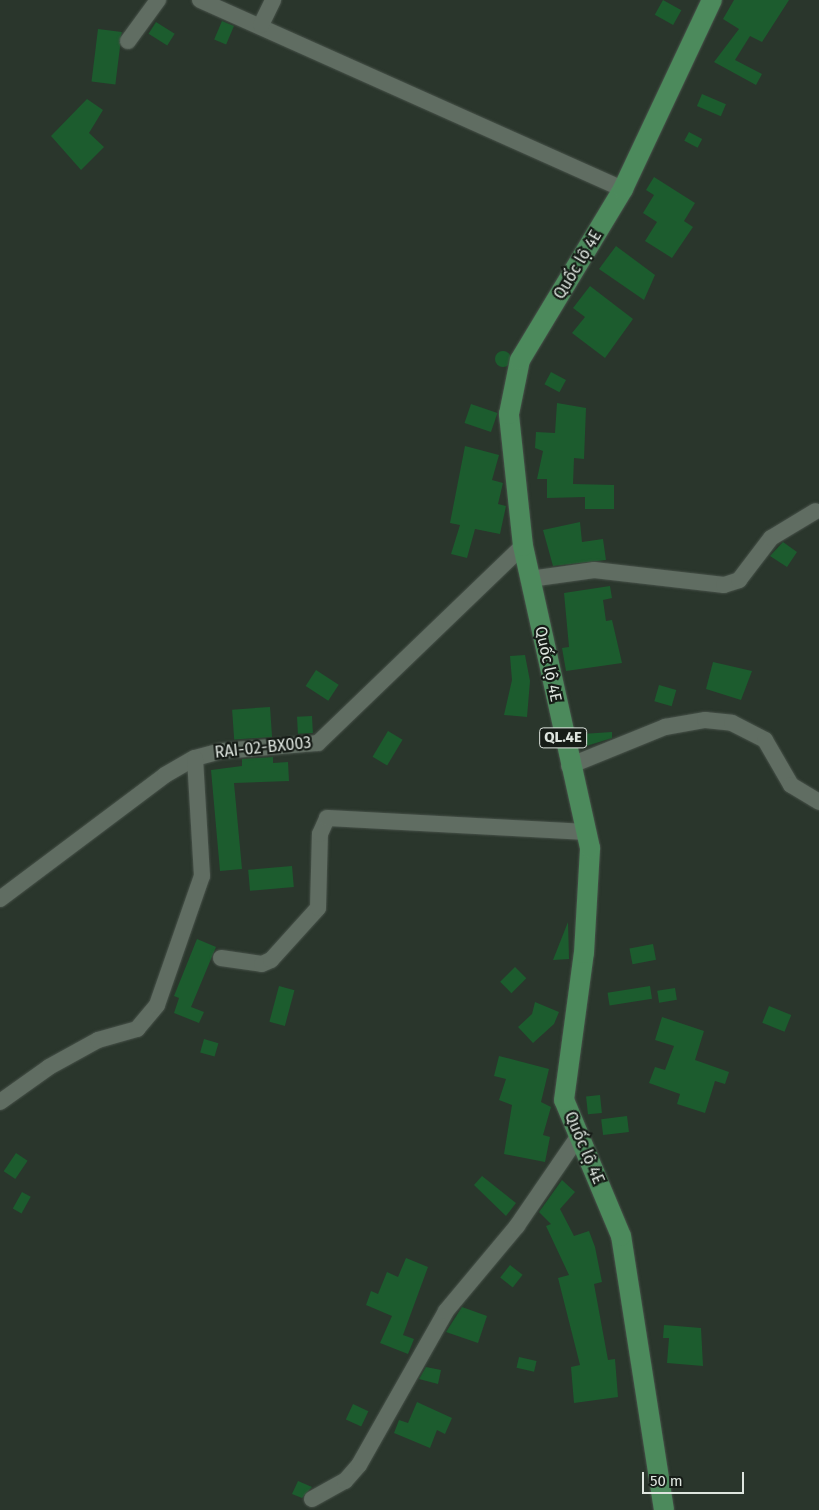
<!DOCTYPE html>
<meta charset="utf-8">
<style>
body{margin:0}
#map{position:relative;width:819px;height:1510px;overflow:hidden;background:#2a362c;font-family:"Fira Sans",sans-serif}
div>[style]{position:absolute}
.building>*{inset:0;background:#1c5c2e;transform-origin:0 0}
.round{border-radius:50%}
.roads{filter:drop-shadow(0 0 1px #475149) drop-shadow(0 0 1px #475149)}
.minor>*{height:16px;margin:-8px;padding:0 8px;transform-origin:8px;border-radius:8px;background:#606d62}
.major>*{height:20px;margin:-10px;padding:0 10px;transform-origin:10px;border-radius:10px;background:#4c8a5c}
span{translate:-50% -50%;white-space:nowrap;text-align:center;line-height:1.15;-webkit-text-stroke:4.5px #161c17;paint-order:stroke}
.shield-label span{padding:1px 4px;background:#161c17;border:1px solid;border-radius:4px;-webkit-text-stroke-width:0}
.shield-label{font-size:15px;color:#dee5df;font-weight:700}
.street-label{font-size:16px;color:#dee5df}
.scale{position:absolute;left:642px;top:1472px;width:102px;height:22px;box-sizing:border-box;border:2px solid #dee5df;border-top:0;padding-left:6px;font-size:15px;line-height:18px;white-space:nowrap;color:#dee5df;-webkit-text-stroke:4px #161c17;paint-order:stroke}
</style>
<div id="map">
<div class="building">
<div style="left:663px;top:0;width:21px;height:17px;rotate:29deg"></div>
<div style="clip-path:polygon(734px 0,789px 0,762px 42px,750px 36px,735px 60px,762px 74px,756px 85px,714px 62px,739px 29px,723px 19px)"></div>
<div style="left:222px;top:21px;width:13px;height:20px;rotate:23deg"></div>
<div style="left:156px;top:22px;width:22px;height:14px;rotate:32deg"></div>
<div style="left:98px;top:29px;width:24px;height:53px;rotate:7deg"></div>
<div style="left:702px;top:94px;width:26px;height:13px;rotate:23deg"></div>
<div style="clip-path:polygon(87px 99px,103px 110px,89px 133px,104px 147px,81px 170px,51px 136px)"></div>
<div style="left:689px;top:132px;width:15px;height:10px;rotate:28deg"></div>
<div style="clip-path:polygon(654px 177px,695px 203px,684px 221px,693px 227px,672px 258px,645px 241px,657px 222px,643px 213px,654px 195px,646px 190px)"></div>
<div style="clip-path:polygon(616px 246px,655px 275px,644px 300px,599px 269px)"></div>
<div style="clip-path:polygon(590px 286px,633px 319px,605px 358px,572px 333px,585px 317px,573px 308px)"></div>
<div class="round" style="left:495px;top:351px;width:16px;height:16px"></div>
<div style="left:551px;top:372px;width:17px;height:14px;rotate:28deg"></div>
<div style="clip-path:polygon(557px 403px,586px 408px,584px 459px,574px 458px,573px 484px,614px 485px,614px 509px,585px 509px,585px 497px,547px 498px,547px 479px,537px 479px,543px 451px,535px 448px,536px 432px,555px 433px)"></div>
<div style="left:471px;top:404px;width:28px;height:20px;rotate:19deg"></div>
<div style="clip-path:polygon(465px 446px,499px 455px,492px 480px,503px 483px,498px 504px,506px 506px,500px 534px,475px 529px,467px 558px,451px 554px,460px 525px,450px 523px)"></div>
<div style="clip-path:polygon(580px 522px,582px 542px,603px 539px,606px 560px,553px 566px,543px 530px)"></div>
<div style="clip-path:polygon(783px 542px,797px 552px,787px 567px,770px 556px)"></div>
<div style="clip-path:polygon(610px 586px,612px 598px,603px 600px,606px 621px,612px 620px,622px 663px,566px 671px,562px 648px,569px 647px,564px 593px)"></div>
<div style="clip-path:polygon(525px 655px,530px 681px,527px 717px,504px 715px,512px 680px,510px 656px)"></div>
<div style="clip-path:polygon(713px 662px,752px 671px,741px 700px,706px 689px)"></div>
<div style="left:316px;top:670px;width:27px;height:19px;rotate:33deg"></div>
<div style="left:659px;top:685px;width:18px;height:17px;rotate:16deg"></div>
<div style="left:270px;top:707px;width:30px;height:38px;rotate:86deg"></div>
<div style="left:312px;top:716px;width:17px;height:15px;rotate:87deg"></div>
<div style="left:388px;top:731px;width:17px;height:30px;rotate:31deg"></div>
<div style="clip-path:polygon(612px 732px,612px 738px,583px 747px,582px 734px)"></div>
<div style="clip-path:polygon(273px 757px,273px 763px,288px 762px,289px 781px,234px 783px,242px 869px,220px 871px,211px 770px,242px 766px,242px 759px)"></div>
<div style="left:292px;top:866px;width:21px;height:44px;rotate:85deg"></div>
<div style="clip-path:polygon(568px 922px,569px 959px,553px 960px)"></div>
<div style="clip-path:polygon(197px 939px,216px 947px,191px 1007px,204px 1012px,199px 1023px,174px 1013px,179px 998px,174px 996px)"></div>
<div style="left:653px;top:944px;width:16px;height:24px;rotate:79deg"></div>
<div style="left:515px;top:967px;width:16px;height:21px;rotate:45deg"></div>
<div style="left:279px;top:986px;width:16px;height:37px;rotate:15deg"></div>
<div style="left:650px;top:986px;width:13px;height:43px;rotate:81deg"></div>
<div style="left:675px;top:988px;width:12px;height:18px;rotate:81deg"></div>
<div style="clip-path:polygon(535px 1002px,559px 1012px,554px 1024px,533px 1043px,518px 1027px,532px 1014px)"></div>
<div style="left:769px;top:1006px;width:24px;height:18px;rotate:22deg"></div>
<div style="clip-path:polygon(662px 1017px,704px 1031px,695px 1060px,729px 1072px,725px 1084px,715px 1081px,705px 1113px,677px 1104px,680px 1094px,649px 1083px,655px 1067px,665px 1070px,674px 1046px,655px 1040px)"></div>
<div style="left:204px;top:1039px;width:15px;height:14px;rotate:16deg"></div>
<div style="clip-path:polygon(499px 1056px,549px 1069px,541px 1102px,551px 1107px,543px 1135px,550px 1137px,545px 1162px,504px 1154px,512px 1105px,499px 1100px,506px 1079px,494px 1076px)"></div>
<div style="left:600px;top:1095px;width:18px;height:14px;rotate:84deg"></div>
<div style="left:627px;top:1116px;width:16px;height:26px;rotate:83deg"></div>
<div style="left:16px;top:1153px;width:14px;height:22px;rotate:34deg"></div>
<div style="clip-path:polygon(482px 1176px,516px 1203px,506px 1216px,474px 1185px)"></div>
<div style="clip-path:polygon(562px 1180px,575px 1192px,560px 1209px,574px 1236px,589px 1231px,595px 1247px,602px 1282px,594px 1284px,608px 1360px,615px 1359px,618px 1397px,574px 1403px,571px 1367px,580px 1365px,558px 1278px,569px 1275px,546px 1226px,551px 1224px,539px 1212px)"></div>
<div style="left:22px;top:1192px;width:10px;height:19px;rotate:29deg"></div>
<div style="clip-path:polygon(406px 1258px,428px 1267px,403px 1335px,414px 1339px,408px 1354px,380px 1343px,392px 1316px,366px 1305px,371px 1291px,378px 1294px,387px 1272px,398px 1277px)"></div>
<div style="left:510px;top:1265px;width:16px;height:16px;rotate:38deg"></div>
<div style="clip-path:polygon(462px 1307px,487px 1316px,478px 1343px,446px 1332px)"></div>
<div style="clip-path:polygon(664px 1325px,701px 1328px,703px 1366px,667px 1363px,669px 1338px,663px 1338px)"></div>
<div style="left:519px;top:1357px;width:18px;height:11px;rotate:13deg"></div>
<div style="clip-path:polygon(426px 1367px,441px 1370px,438px 1384px,419px 1379px)"></div>
<div style="clip-path:polygon(417px 1402px,452px 1418px,445px 1434px,437px 1430px,430px 1448px,394px 1433px,399px 1420px,408px 1423px)"></div>
<div style="left:353px;top:1404px;width:17px;height:17px;rotate:25deg"></div>
<div style="clip-path:polygon(298px 1481px,312px 1487px,302px 1498px,292px 1494px)"></div>
</div>
<div class="roads">
<div class="minor">
<div style="left:200px;top:0;width:463px;rotate:24.1deg"></div>
<div style="left:261px;top:25px;width:28px;rotate:-64deg"></div>
<div style="left:128px;top:41px;width:51px;rotate:-53.8deg"></div>
<div style="left:530px;top:579px;width:65px;rotate:-8deg"></div>
<div style="left:594px;top:570px;width:131px;rotate:6.6deg"></div>
<div style="left:724px;top:585px;width:16px;rotate:-18deg"></div>
<div style="left:739px;top:580px;width:53px;rotate:-52.7deg"></div>
<div style="left:771px;top:538px;width:52px;rotate:-31deg"></div>
<div style="left:569px;top:766px;width:104px;rotate:-22.1deg"></div>
<div style="left:665px;top:727px;width:41px;rotate:-9.9deg"></div>
<div style="left:705px;top:720px;width:27px;rotate:6deg"></div>
<div style="left:732px;top:723px;width:37px;rotate:27deg"></div>
<div style="left:765px;top:740px;width:52px;rotate:60deg"></div>
<div style="left:791px;top:785px;width:33px;rotate:31deg"></div>
<div style="left:0;top:899px;width:206px;rotate:-36.9deg"></div>
<div style="left:165px;top:775px;width:34px;rotate:-30deg"></div>
<div style="left:195px;top:758px;width:27px;rotate:-15deg"></div>
<div style="left:221px;top:751px;width:97px;rotate:-4.7deg"></div>
<div style="left:318px;top:743px;width:284px;rotate:-43.9deg"></div>
<div style="left:221px;top:958px;width:41px;rotate:8.3deg"></div>
<div style="left:262px;top:964px;width:10px;rotate:-24deg"></div>
<div style="left:271px;top:960px;width:70px;rotate:-47.9deg"></div>
<div style="left:318px;top:908px;width:74px;rotate:-88.5deg"></div>
<div style="left:320px;top:834px;width:17px;rotate:-66deg"></div>
<div style="left:327px;top:818px;width:261px;rotate:3.1deg"></div>
<div style="left:0;top:1102px;width:60px;rotate:-35.5deg"></div>
<div style="left:49px;top:1067px;width:56px;rotate:-28.9deg"></div>
<div style="left:98px;top:1040px;width:41px;rotate:-15.8deg"></div>
<div style="left:137px;top:1029px;width:31px;rotate:-50deg"></div>
<div style="left:157px;top:1005px;width:137px;rotate:-70.8deg"></div>
<div style="left:202px;top:876px;width:118px;rotate:-93.4deg"></div>
<div style="left:312px;top:1499px;width:38px;rotate:-29deg"></div>
<div style="left:345px;top:1481px;width:21px;rotate:-49deg"></div>
<div style="left:359px;top:1465px;width:177px;rotate:-60.5deg"></div>
<div style="left:446px;top:1311px;width:111px;rotate:-50.1deg"></div>
<div style="left:517px;top:1226px;width:108px;rotate:-55.6deg"></div>
</div>
<div class="major">
<div style="left:664px;top:1510px;width:277px;rotate:-98.9deg"></div>
<div style="left:621px;top:1236px;width:147px;rotate:-112.7deg"></div>
<div style="left:564px;top:1100px;width:148px;rotate:-82.3deg"></div>
<div style="left:584px;top:953px;width:105px;rotate:-86.7deg"></div>
<div style="left:590px;top:848px;width:309px;rotate:-102.5deg"></div>
<div style="left:523px;top:546px;width:133px;rotate:-96.1deg"></div>
<div style="left:509px;top:414px;width:55px;rotate:-78.5deg"></div>
<div style="left:520px;top:360px;width:200px;rotate:-58.9deg"></div>
<div style="left:623px;top:189px;width:209px;rotate:-64.8deg"></div>
</div>
</div>
<div class="shield-label">
<span style="left:563px;top:738px">QL.4E</span>
</div>
<div class="street-label">
<span style="left:578px;top:265px;rotate:-59deg">Quốc lộ 4E</span>
<span style="left:548px;top:664px;rotate:78deg">Quốc lộ 4E</span>
<span style="left:263px;top:748px;rotate:-6deg">RAI-02-BX003</span>
<span style="left:584px;top:1148px;rotate:67deg">Quốc lộ 4E</span>
</div>
<div class="scale">50 m</div>
</div>
